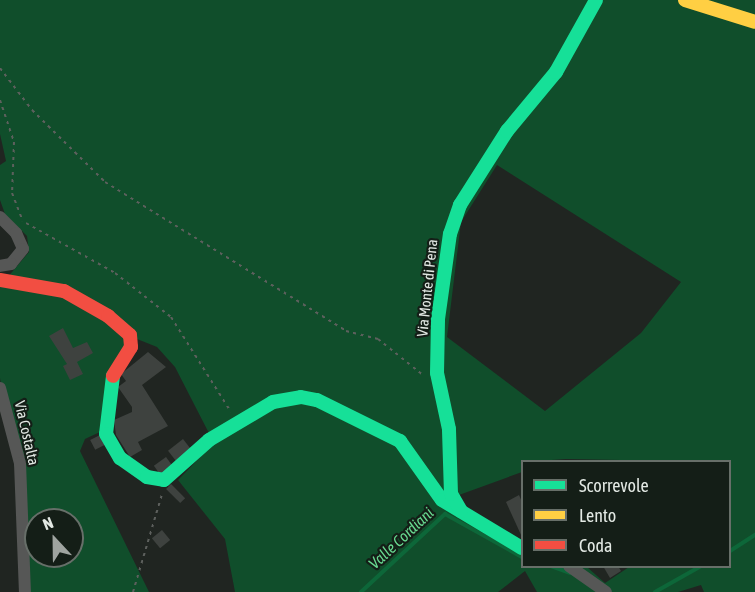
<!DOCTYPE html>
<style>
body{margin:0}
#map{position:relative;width:755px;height:592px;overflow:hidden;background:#202521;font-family:"Asap Condensed",sans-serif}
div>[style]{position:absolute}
.green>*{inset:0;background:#104e2b}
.stream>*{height:4px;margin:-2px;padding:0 2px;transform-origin:2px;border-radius:2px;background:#0d6739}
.building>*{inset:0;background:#3e423f;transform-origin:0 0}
.path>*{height:2px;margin-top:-1px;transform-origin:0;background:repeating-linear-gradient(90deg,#5d605d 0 3px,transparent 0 7.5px)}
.street>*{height:12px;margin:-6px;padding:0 6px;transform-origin:6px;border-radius:6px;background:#565756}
.fast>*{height:14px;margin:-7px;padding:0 7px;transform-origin:7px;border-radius:7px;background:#16e098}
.slow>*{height:14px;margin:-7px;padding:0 7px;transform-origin:7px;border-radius:7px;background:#ffcf43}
.jam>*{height:14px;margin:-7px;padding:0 7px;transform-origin:7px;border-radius:7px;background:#f24e42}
span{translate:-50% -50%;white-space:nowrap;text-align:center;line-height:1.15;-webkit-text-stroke:4.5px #141e17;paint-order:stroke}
.street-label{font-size:15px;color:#e3e9e4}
.water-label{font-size:16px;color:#68d990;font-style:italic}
.legend{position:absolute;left:521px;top:460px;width:210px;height:108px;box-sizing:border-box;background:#141e17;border:2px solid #676f69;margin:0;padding:8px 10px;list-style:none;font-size:18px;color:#e3e9e4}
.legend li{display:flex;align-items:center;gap:12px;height:30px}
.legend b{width:30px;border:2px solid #676f69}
.north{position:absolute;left:24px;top:508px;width:60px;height:60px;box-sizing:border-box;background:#141e17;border:2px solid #676f69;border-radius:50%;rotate:338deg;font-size:16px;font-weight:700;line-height:24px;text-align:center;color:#e3e9e4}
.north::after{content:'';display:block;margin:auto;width:21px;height:27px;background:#9fa4a0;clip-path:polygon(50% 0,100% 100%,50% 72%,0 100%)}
</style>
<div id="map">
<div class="green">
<div style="clip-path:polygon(evenodd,0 0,755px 0,755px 592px,704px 592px,701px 585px,678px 592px,537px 592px,525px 571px,498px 592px,235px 592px,225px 539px,178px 480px,214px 443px,175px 367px,157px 347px,127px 335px,102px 431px,85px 439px,80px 451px,149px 592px,23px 592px,24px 523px,0 378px,0 278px,7px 278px,29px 252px,27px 236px,5px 214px,0 200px,0 165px,6px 161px,0 134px,0 0,497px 165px,681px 282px,641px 333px,545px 411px,447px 337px,461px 222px,497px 165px,0 0,566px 459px,730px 462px,730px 566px,629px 567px,605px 583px,587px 567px,522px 566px,522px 542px,467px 510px,459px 495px,522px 472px,522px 462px,566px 459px,0 0,36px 520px,72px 520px,72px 556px,36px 556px,36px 520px)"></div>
</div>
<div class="stream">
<div style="left:730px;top:551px;width:30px;rotate:-33deg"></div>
<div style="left:551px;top:566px;width:20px;rotate:20deg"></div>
<div style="left:361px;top:592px;width:115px;rotate:-42.9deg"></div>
<div style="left:445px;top:514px;width:88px;rotate:29.2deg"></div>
<div style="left:655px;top:592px;width:53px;rotate:-29.5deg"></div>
</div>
<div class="building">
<div style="clip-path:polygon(63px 328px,73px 348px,87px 342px,93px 353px,77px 362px,83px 374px,70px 380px,63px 366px,67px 364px,49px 336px)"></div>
<div style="clip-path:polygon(148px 352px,166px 367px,142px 385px,168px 426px,138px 442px,142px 450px,130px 457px,116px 435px,114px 420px,132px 412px,132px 407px,118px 387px,126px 381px,121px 374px)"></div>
<div style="left:100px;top:435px;width:11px;height:11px;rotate:63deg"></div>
<div style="left:183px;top:439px;width:18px;height:19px;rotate:52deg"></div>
<div style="left:166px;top:457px;width:14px;height:15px;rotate:54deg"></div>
<div style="left:171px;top:484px;width:20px;height:7px;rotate:45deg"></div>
<div style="clip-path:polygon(519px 495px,522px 502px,522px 537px,506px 502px)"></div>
<div style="left:162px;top:530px;width:13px;height:13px;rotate:51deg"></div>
<div style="clip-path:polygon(603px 566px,618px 566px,621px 571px,610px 578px)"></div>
</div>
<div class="path">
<div style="left:0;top:68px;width:53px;rotate:52.7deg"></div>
<div style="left:32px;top:110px;width:103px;rotate:44.6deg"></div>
<div style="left:105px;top:182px;width:283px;rotate:31.7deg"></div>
<div style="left:346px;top:331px;width:33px;rotate:14deg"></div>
<div style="left:378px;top:339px;width:58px;rotate:38.7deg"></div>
<div style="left:0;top:100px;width:44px;rotate:71.6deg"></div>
<div style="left:14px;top:142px;width:51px;rotate:92.2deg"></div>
<div style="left:12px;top:193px;width:30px;rotate:69deg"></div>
<div style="left:26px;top:223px;width:102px;rotate:29.3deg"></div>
<div style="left:115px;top:273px;width:71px;rotate:38.2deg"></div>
<div style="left:171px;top:317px;width:112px;rotate:57.7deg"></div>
<div style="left:133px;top:592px;width:102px;rotate:-73.5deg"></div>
</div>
<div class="street">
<div style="left:0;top:217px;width:23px;rotate:45deg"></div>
<div style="left:16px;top:233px;width:17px;rotate:66deg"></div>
<div style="left:23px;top:249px;width:19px;rotate:129deg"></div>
<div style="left:11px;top:264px;width:11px;rotate:170deg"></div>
<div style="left:0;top:388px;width:78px;rotate:75.1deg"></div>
<div style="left:20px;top:463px;width:129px;rotate:87.8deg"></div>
<div style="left:569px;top:566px;width:45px;rotate:35.1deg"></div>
</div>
<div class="fast">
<div style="left:113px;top:376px;width:58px;rotate:96.9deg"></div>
<div style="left:106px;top:434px;width:28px;rotate:60deg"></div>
<div style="left:120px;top:458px;width:33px;rotate:35deg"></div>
<div style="left:147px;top:477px;width:17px;rotate:10deg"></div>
<div style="left:164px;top:480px;width:60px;rotate:-41.6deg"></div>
<div style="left:209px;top:440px;width:74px;rotate:-30.7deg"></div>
<div style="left:273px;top:402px;width:28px;rotate:-10deg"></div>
<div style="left:301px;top:397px;width:16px;rotate:11deg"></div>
<div style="left:317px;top:400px;width:93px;rotate:26.3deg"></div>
<div style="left:400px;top:441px;width:72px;rotate:54.6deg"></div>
<div style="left:442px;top:500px;width:93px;rotate:31deg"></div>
<div style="left:461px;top:511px;width:20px;rotate:-120deg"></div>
<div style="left:451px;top:494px;width:65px;rotate:-91.8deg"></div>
<div style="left:449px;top:429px;width:57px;rotate:-102.1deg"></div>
<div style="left:437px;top:373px;width:54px;rotate:-88.9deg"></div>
<div style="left:438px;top:319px;width:86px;rotate:-82deg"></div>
<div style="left:450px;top:234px;width:31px;rotate:-71deg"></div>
<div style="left:460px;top:205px;width:88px;rotate:-57.6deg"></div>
<div style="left:507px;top:131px;width:77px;rotate:-50.3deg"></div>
<div style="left:556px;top:72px;width:82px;rotate:-60.9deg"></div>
</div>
<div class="slow">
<div style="left:685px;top:0;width:73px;rotate:17.4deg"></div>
</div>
<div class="jam">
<div style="left:0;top:280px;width:65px;rotate:9.8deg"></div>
<div style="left:64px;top:291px;width:51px;rotate:29.6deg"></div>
<div style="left:108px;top:316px;width:29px;rotate:41deg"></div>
<div style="left:130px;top:335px;width:12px;rotate:85deg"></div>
<div style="left:131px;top:347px;width:34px;rotate:122deg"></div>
</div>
<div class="street-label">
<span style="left:427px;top:288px;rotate:-84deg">Via Monte di Pena</span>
<span style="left:27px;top:433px;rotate:77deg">Via Costalta</span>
</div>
<div class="water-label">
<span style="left:401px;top:538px;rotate:-43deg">Valle Cordiani</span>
</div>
<ul class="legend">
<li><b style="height:8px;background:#16e098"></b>Scorrevole</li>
<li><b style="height:8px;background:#ffcf43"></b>Lento</li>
<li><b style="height:8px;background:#f24e42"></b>Coda</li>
</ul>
<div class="north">N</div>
</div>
